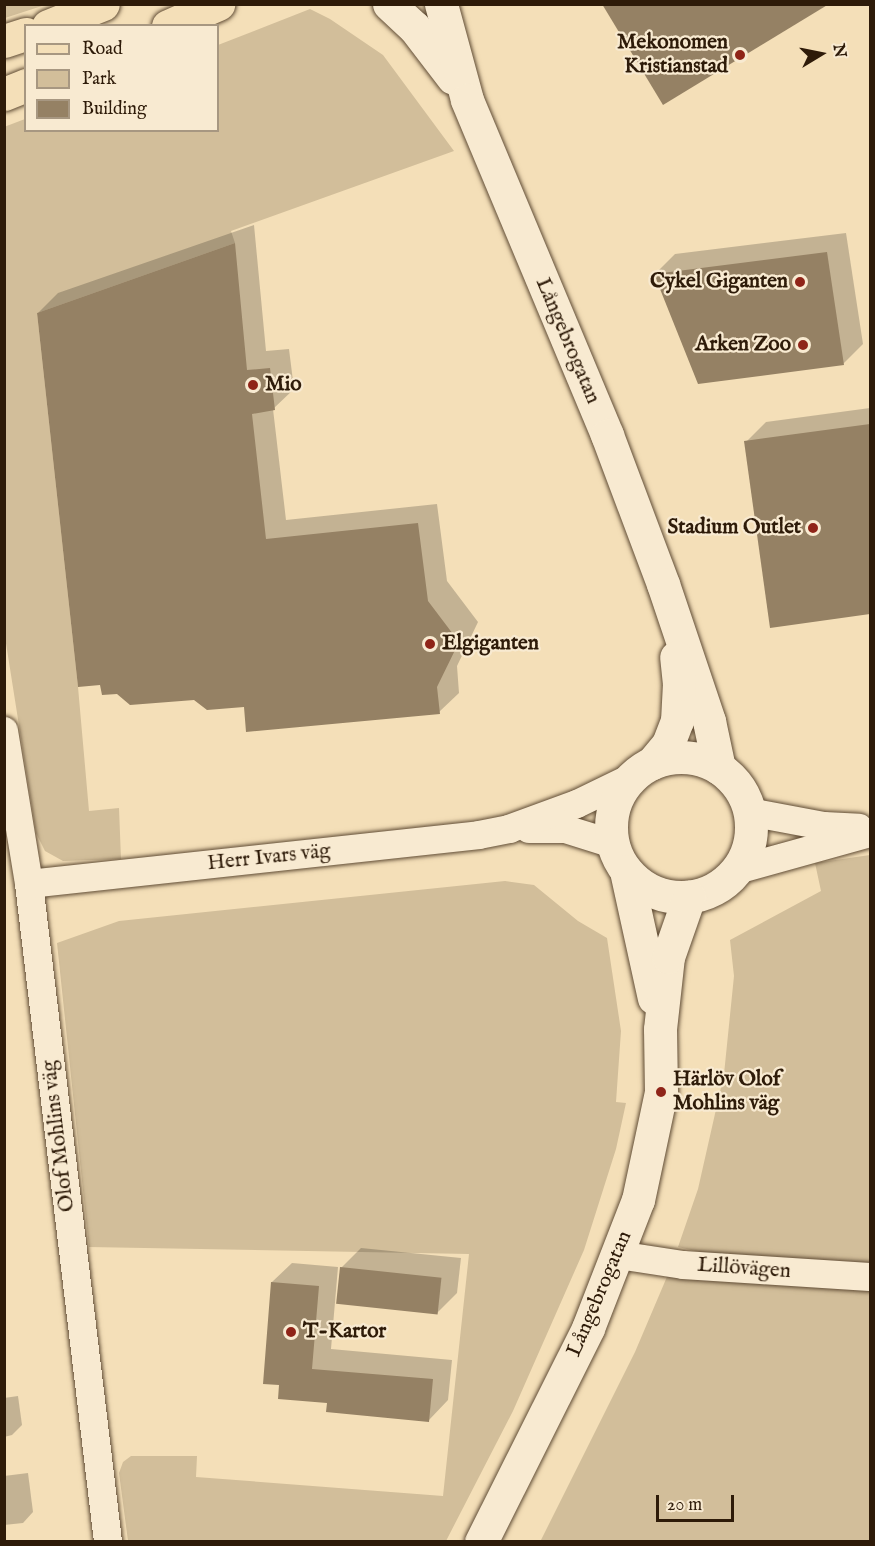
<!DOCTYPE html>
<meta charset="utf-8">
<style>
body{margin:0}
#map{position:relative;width:875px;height:1546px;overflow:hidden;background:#f4dfb8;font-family:"IM FELL English",serif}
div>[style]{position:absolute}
.green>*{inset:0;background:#d2be9a}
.shadow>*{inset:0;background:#0003}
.building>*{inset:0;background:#958164;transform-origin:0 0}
.roads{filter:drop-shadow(0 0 2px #604c35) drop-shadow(0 0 2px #604c35)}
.minor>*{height:28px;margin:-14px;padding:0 14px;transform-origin:14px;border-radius:14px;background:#f8ead1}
.secondary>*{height:33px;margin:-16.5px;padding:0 16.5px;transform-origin:16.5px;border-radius:16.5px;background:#f8ead1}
.secondary>.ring{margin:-16.5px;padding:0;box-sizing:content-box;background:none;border:33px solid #f8ead1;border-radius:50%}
.primary>*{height:33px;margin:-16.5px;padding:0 16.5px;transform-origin:16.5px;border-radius:16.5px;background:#f4dfb8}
.dots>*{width:16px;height:16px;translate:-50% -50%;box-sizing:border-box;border:3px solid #f8ead1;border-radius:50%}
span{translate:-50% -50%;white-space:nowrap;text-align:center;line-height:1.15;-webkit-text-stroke:4.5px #f8ead1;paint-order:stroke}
.poi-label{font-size:21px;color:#2e1b09;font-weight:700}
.right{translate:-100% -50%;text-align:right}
.left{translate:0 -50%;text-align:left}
.street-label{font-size:21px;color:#2e1b09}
.frame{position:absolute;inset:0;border:6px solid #2e1b09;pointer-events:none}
.legend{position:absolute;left:24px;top:24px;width:195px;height:108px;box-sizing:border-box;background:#f8ead1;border:2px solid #a79781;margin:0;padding:8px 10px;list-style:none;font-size:18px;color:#2e1b09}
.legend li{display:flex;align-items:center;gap:12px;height:30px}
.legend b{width:30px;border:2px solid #a79781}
.north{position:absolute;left:791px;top:24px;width:60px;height:60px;-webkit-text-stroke:4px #f8ead1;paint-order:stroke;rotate:80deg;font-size:16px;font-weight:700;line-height:24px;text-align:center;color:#2e1b09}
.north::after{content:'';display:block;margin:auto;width:21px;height:27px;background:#2e1b09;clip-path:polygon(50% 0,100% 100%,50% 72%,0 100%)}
.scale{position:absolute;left:656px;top:1495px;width:78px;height:27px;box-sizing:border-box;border:3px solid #2e1b09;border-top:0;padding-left:8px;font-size:18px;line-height:21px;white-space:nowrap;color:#2e1b09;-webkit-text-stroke:4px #f8ead1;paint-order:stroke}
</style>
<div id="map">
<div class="green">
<div style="clip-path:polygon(5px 4px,45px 4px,45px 5px,5px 18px)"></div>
<div style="clip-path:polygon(310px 9px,330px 19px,383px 55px,454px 151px,231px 231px,235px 243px,37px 313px,78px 687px,89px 811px,119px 808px,121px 859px,63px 861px,45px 851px,36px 833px,5px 637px,4px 127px,25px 119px,26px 130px,218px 130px,218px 45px)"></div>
<div style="clip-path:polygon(870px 855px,870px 1265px,713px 1255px,678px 1247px,698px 1189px,724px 1074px,734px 976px,730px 940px,821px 891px,815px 863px)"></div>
<div style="clip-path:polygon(505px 881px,534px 885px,578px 921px,607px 938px,621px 1031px,616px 1102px,626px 1103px,616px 1149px,584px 1250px,513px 1411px,446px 1541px,128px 1541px,119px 1473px,123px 1462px,131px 1456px,197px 1456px,196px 1477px,443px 1496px,469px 1254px,89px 1247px,57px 943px,119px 921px)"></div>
<div style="clip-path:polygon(669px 1272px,870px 1288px,870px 1541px,540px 1542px,635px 1352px)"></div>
</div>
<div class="shadow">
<div style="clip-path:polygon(254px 225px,266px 351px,289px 349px,294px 389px,273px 409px,286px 520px,437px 504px,447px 581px,478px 622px,457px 666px,459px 693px,439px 712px,246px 706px,38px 313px,58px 293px)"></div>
<div style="clip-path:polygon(846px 233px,863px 344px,843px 364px,655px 274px,675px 254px)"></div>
<div style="clip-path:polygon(870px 408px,870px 613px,772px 626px,746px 442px,766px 422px)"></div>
<div style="clip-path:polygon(361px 1248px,461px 1258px,457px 1293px,437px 1313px,341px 1268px)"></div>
<div style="clip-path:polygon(292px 1263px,338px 1267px,331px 1349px,452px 1360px,448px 1400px,429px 1420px,329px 1402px,281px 1384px,272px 1282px)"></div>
<div style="clip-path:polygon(18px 1396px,22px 1425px,12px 1435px,4px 1437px,4px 1398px)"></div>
<div style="clip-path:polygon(28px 1473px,33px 1512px,23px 1523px,4px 1525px,4px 1476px)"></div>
</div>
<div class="building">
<div style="clip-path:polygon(602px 4px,829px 4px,663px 105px)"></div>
<div style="clip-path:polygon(235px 243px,247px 370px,270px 368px,275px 410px,252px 414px,266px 539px,418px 523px,428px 601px,459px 642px,437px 687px,440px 714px,246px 732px,244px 707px,207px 710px,194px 700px,130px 705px,117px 694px,102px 695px,100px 685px,78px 687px,37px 313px)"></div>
<div style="clip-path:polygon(827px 252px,844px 365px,698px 384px,654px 274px)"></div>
<div style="clip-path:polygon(870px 424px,870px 614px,770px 628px,744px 441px)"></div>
<div style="left:340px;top:1267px;width:102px;height:37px;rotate:6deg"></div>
<div style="clip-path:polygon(271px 1282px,319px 1286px,312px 1369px,433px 1379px,429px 1422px,326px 1412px,327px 1403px,278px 1399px,279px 1385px,263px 1384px)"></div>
</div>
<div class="roads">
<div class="minor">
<div style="left:4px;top:731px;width:155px;rotate:80.7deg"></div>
<div style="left:29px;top:884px;width:663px;rotate:83.15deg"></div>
<div style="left:749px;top:812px;width:76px;rotate:10.6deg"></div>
<div style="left:824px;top:826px;width:35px;rotate:3deg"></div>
<div style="left:529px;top:829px;width:36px"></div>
<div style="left:565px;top:829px;width:50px;rotate:17.4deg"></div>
<div style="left:737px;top:870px;width:138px;rotate:-15.5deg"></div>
<div style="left:29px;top:884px;width:453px;rotate:-6.2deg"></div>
<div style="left:479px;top:835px;width:31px;rotate:-11deg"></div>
<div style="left:509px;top:829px;width:72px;rotate:-20.2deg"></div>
<div style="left:577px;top:804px;width:60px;rotate:-25.7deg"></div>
<div style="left:618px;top:1255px;width:66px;rotate:8.7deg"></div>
<div style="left:683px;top:1265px;width:187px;rotate:3.7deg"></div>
</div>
<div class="secondary">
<div style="left:389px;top:4px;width:34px;rotate:43deg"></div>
<div style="left:414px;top:27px;width:64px;rotate:52.6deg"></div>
<div style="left:441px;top:4px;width:99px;rotate:74.8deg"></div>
<div style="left:467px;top:100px;width:363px;rotate:67.3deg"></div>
<div style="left:607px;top:435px;width:159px;rotate:69.4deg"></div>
<div style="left:663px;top:584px;width:145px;rotate:71.4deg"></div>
<div style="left:709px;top:721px;width:48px;rotate:78deg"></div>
<div class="ring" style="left:611px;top:757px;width:107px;height:107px"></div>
<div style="left:652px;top:763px;width:25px;rotate:-50deg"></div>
<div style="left:668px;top:744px;width:25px;rotate:-69deg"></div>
<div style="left:677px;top:721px;width:37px;rotate:-87deg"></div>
<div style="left:679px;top:684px;width:27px;rotate:-96deg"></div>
<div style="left:626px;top:871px;width:130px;rotate:77.6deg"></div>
<div style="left:481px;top:1542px;width:239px;rotate:-63.4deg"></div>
<div style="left:588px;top:1328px;width:137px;rotate:-68.7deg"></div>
<div style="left:638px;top:1200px;width:110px;rotate:-78deg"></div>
<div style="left:661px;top:1092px;width:63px;rotate:-90.9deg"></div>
<div style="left:660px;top:1029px;width:72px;rotate:-83.7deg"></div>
<div style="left:668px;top:957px;width:64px;rotate:-70.7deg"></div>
</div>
<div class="primary">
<div style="left:48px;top:26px;width:59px;rotate:-21.8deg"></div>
<div style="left:168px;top:26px;width:55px;rotate:-23.7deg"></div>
<div style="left:4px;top:41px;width:23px;rotate:-18deg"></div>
<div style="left:4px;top:94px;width:24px;rotate:-22deg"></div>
</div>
</div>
<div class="dots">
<div style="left:740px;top:55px;background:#8f2418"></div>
<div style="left:800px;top:282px;background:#8f2418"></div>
<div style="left:803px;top:345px;background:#8f2418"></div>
<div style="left:253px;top:385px;background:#8f2418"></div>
<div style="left:813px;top:528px;background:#8f2418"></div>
<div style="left:430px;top:644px;background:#8f2418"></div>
<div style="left:661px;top:1092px;background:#8f2418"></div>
<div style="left:291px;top:1332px;background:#8f2418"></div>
</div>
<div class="poi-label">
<span class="right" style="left:728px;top:55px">Mekonomen<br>Kristianstad</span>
<span class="right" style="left:788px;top:282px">Cykel Giganten</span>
<span class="right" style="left:791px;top:345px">Arken Zoo</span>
<span class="left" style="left:265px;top:385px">Mio</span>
<span class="right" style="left:801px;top:528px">Stadium Outlet</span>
<span class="left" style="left:442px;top:644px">Elgiganten</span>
<span class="left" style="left:673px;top:1092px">Härlöv Olof<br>Mohlins väg</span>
<span class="left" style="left:303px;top:1332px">T-Kartor</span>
</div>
<div class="street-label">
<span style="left:567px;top:341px;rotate:67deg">Långebrogatan</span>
<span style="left:269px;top:858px;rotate:-6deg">Herr Ivars väg</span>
<span style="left:59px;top:1136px;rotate:-97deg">Olof Mohlins väg</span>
<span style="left:744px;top:1269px;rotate:4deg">Lillövägen</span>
<span style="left:600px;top:1294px;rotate:-67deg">Långebrogatan</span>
</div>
<div class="frame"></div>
<ul class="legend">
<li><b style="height:8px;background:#f4dfb8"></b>Road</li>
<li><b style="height:16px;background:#d2be9a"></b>Park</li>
<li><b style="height:16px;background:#958164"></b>Building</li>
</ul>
<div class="north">N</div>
<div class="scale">20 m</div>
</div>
